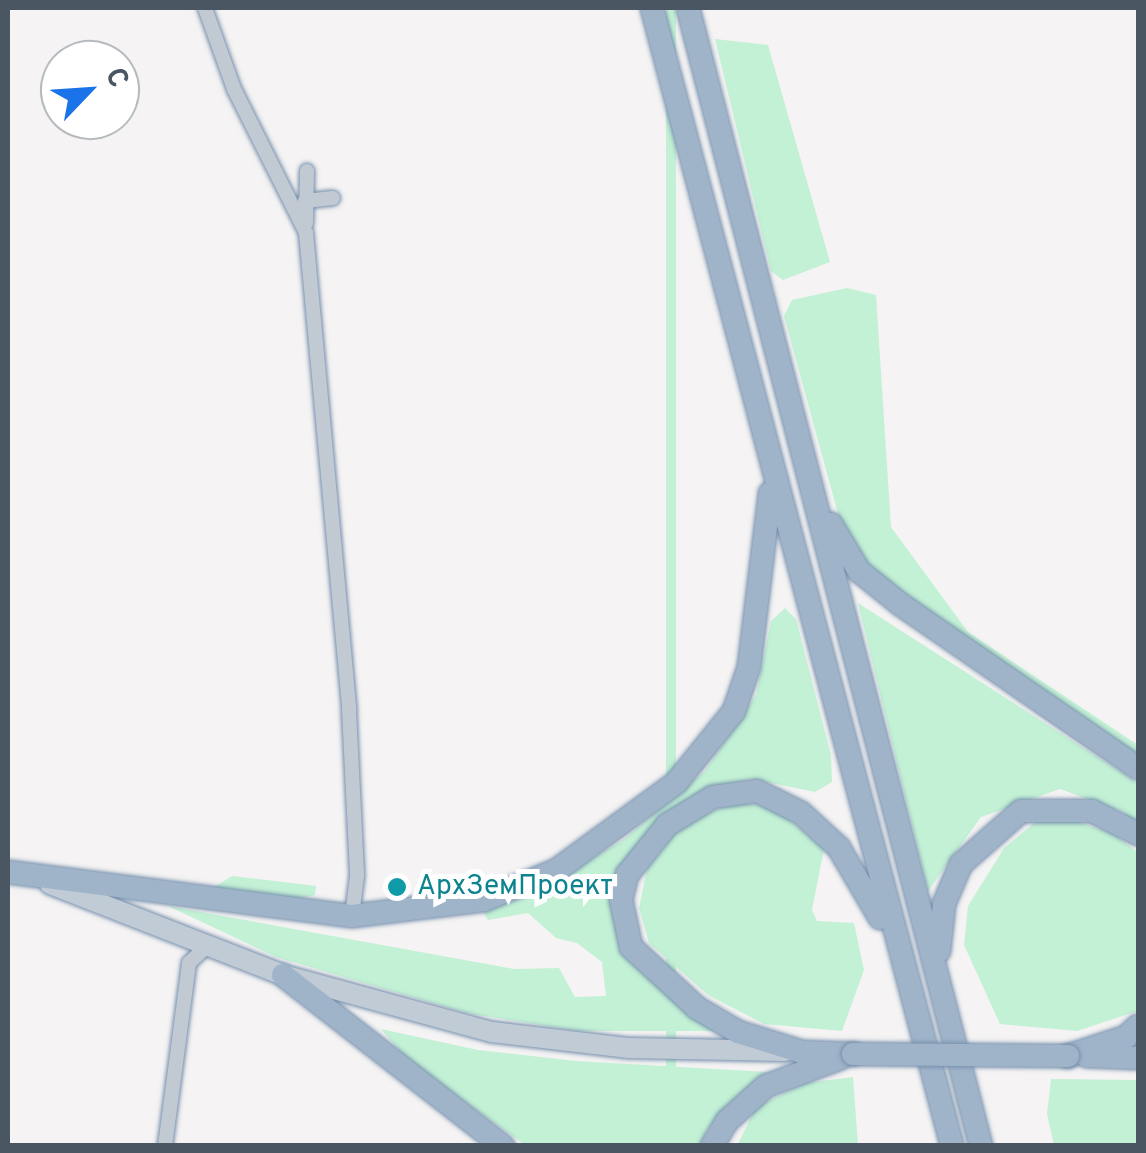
<!DOCTYPE html>
<meta charset="utf-8">
<style>
body{margin:0}
#map{position:relative;width:1146px;height:1153px;overflow:hidden;background:#f5f3f3;font-family:Overpass,sans-serif}
div>[style]{position:absolute}
.green>*{inset:0;background:#c3f1d5;transform-origin:0 0}
.roads{filter:drop-shadow(0 0 2px #7690ad) drop-shadow(0 0 2px #7690ad)}
.minor>*{height:14px;margin:-7px;padding:0 7px;transform-origin:7px;border-radius:7px;background:#c1cad2}
.secondary>*{height:20px;margin:-10px;padding:0 10px;transform-origin:10px;border-radius:10px;background:#c1cbd6}
.trunk>*{height:22px;margin:-11px;padding:0 11px;transform-origin:11px;border-radius:11px;background:#9fb4c9}
.bridges{filter:drop-shadow(0 0 2px #7690ad) drop-shadow(0 0 2px #7690ad)}
.trunk-bridge>*{height:22px;margin:-11px;padding:0 11px;transform-origin:11px;border-radius:11px;background:#9fb4c9}
.dots>*{width:28px;height:28px;translate:-50% -50%;box-sizing:border-box;border:5px solid #fff;border-radius:50%}
span{translate:-50% -50%;white-space:nowrap;text-align:center;line-height:1.15;-webkit-text-stroke:10px #fff;paint-order:stroke}
.culture-label{font-size:28px;color:#0d838f}
.left{translate:0 -50%;text-align:left}
.frame{position:absolute;inset:0;border:10px solid #4a5661;pointer-events:none}
.north{position:absolute;left:40px;top:40px;width:100px;height:100px;box-sizing:border-box;background:#fff;border:2px solid #b7bbc0;border-radius:50%;rotate:65deg;font-size:28px;font-weight:700;line-height:40px;text-align:center;color:#4a5661}
.north::after{content:'';display:block;margin:auto;width:35px;height:45px;background:#1a73e8;clip-path:polygon(50% 0,100% 100%,50% 72%,0 100%)}
</style>
<div id="map">
<div class="green">
<div style="left:666px;top:8px;width:10px;height:1175px"></div>
<div style="clip-path:polygon(715px 39px,768px 45px,830px 262px,783px 280px,771px 271px)"></div>
<div style="clip-path:polygon(847px 288px,876px 295px,891px 527px,968px 632px,1138px 745px,1138px 759px,870px 569px,840px 521px,784px 316px,792px 300px)"></div>
<div style="clip-path:polygon(858px 603px,1138px 783px,1138px 829px,1123px 812px,1060px 789px,981px 817px,928px 891px)"></div>
<div style="clip-path:polygon(785px 608px,796px 619px,831px 755px,832px 782px,815px 792px,752px 779px,714px 787px,657px 826px,612px 908px,716px 1031px,577px 1031px,466px 1013px,276px 957px,168px 906px,514px 969px,559px 968px,575px 997px,606px 996px,602px 962px,577px 943px,556px 938px,528px 913px,488px 920px,483px 912px,536px 893px,623px 840px,705px 771px,756px 695px,771px 621px)"></div>
<div style="clip-path:polygon(736px 802px,775px 808px,824px 849px,812px 910px,817px 921px,854px 923px,864px 970px,842px 1031px,764px 1024px,708px 995px,649px 943px,639px 908px,647px 869px,685px 823px)"></div>
<div style="clip-path:polygon(1061px 816px,1114px 834px,1138px 853px,1138px 1011px,1077px 1031px,1000px 1024px,964px 945px,968px 906px,1004px 848px,1038px 820px)"></div>
<div style="clip-path:polygon(232px 876px,316px 886px,315px 895px,297px 899px,213px 888px)"></div>
<div style="clip-path:polygon(381px 1029px,478px 1050px,576px 1061px,767px 1072px,707px 1129px,702px 1145px,525px 1145px,408px 1061px)"></div>
<div style="clip-path:polygon(853px 1077px,858px 1145px,737px 1146px,756px 1107px,805px 1083px)"></div>
<div style="clip-path:polygon(1051px 1079px,1138px 1080px,1138px 1145px,1054px 1145px,1047px 1114px)"></div>
</div>
<div class="roads">
<div class="minor">
<div style="left:205px;top:8px;width:86px;rotate:70.3deg"></div>
<div style="left:234px;top:89px;width:161px;rotate:63.4deg"></div>
<div style="left:306px;top:233px;width:479px;rotate:84.8deg"></div>
<div style="left:349px;top:710px;width:166px;rotate:87.2deg"></div>
<div style="left:357px;top:876px;width:40px;rotate:97.1deg"></div>
<div style="left:305px;top:201px;width:28px;rotate:-6deg"></div>
<div style="left:306px;top:223px;width:52px;rotate:-88.9deg"></div>
<div style="left:165px;top:1146px;width:185px;rotate:-82.5deg"></div>
<div style="left:189px;top:963px;width:25px;rotate:-43deg"></div>
</div>
<div class="secondary">
<div style="left:50px;top:884px;width:250px;rotate:21.3deg"></div>
<div style="left:283px;top:975px;width:217px;rotate:15.3deg"></div>
<div style="left:492px;top:1032px;width:138px;rotate:6.7deg"></div>
<div style="left:629px;top:1048px;width:156px;rotate:1.1deg"></div>
</div>
<div class="trunk">
<div style="left:652px;top:8px;width:1177px;rotate:75.23deg"></div>
<div style="left:688px;top:8px;width:1175px;rotate:75.56deg"></div>
<div style="left:831px;top:524px;width:55px;rotate:59.2deg"></div>
<div style="left:859px;top:571px;width:53px;rotate:38.8deg"></div>
<div style="left:900px;top:604px;width:289px;rotate:34.6deg"></div>
<div style="left:8px;top:872px;width:347px;rotate:7.3deg"></div>
<div style="left:352px;top:916px;width:133px;rotate:-6.9deg"></div>
<div style="left:484px;top:900px;width:79px;rotate:-22.3deg"></div>
<div style="left:557px;top:870px;width:147px;rotate:-36.2deg"></div>
<div style="left:676px;top:783px;width:92px;rotate:-51.1deg"></div>
<div style="left:734px;top:711px;width:46px;rotate:-71.2deg"></div>
<div style="left:749px;top:667px;width:175px;rotate:-83.1deg"></div>
<div style="left:939px;top:951px;width:47px;rotate:-83.9deg"></div>
<div style="left:944px;top:904px;width:43px;rotate:-67deg"></div>
<div style="left:961px;top:864px;width:80px;rotate:-41.5deg"></div>
<div style="left:1021px;top:811px;width:71px"></div>
<div style="left:1092px;top:811px;width:51px;rotate:26.6deg"></div>
<div style="left:283px;top:975px;width:279px;rotate:37.9deg"></div>
<div style="left:853px;top:1054px;width:51px;rotate:-177.8deg"></div>
<div style="left:802px;top:1052px;width:67px;rotate:-162.6deg"></div>
<div style="left:738px;top:1032px;width:48px;rotate:-149.7deg"></div>
<div style="left:697px;top:1008px;width:90px;rotate:-137.3deg"></div>
<div style="left:631px;top:947px;width:48px;rotate:-102deg"></div>
<div style="left:621px;top:900px;width:26px;rotate:-77deg"></div>
<div style="left:627px;top:875px;width:64px;rotate:-51.3deg"></div>
<div style="left:667px;top:825px;width:54px;rotate:-31.3deg"></div>
<div style="left:713px;top:797px;width:44px;rotate:-7.8deg"></div>
<div style="left:757px;top:791px;width:49px;rotate:26.6deg"></div>
<div style="left:801px;top:813px;width:52px;rotate:42.6deg"></div>
<div style="left:839px;top:848px;width:81px;rotate:59.6deg"></div>
<div style="left:1068px;top:1056px;width:61px;rotate:-18.1deg"></div>
<div style="left:1126px;top:1037px;width:16px;rotate:-43deg"></div>
<div style="left:1087px;top:1056px;width:51px;rotate:2.2deg"></div>
<div style="left:712px;top:1146px;width:29px;rotate:-59deg"></div>
<div style="left:727px;top:1121px;width:52px;rotate:-41.9deg"></div>
<div style="left:766px;top:1086px;width:80px;rotate:-20.5deg"></div>
</div>
</div>
<div class="bridges">
<div class="trunk-bridge">
<div style="left:853px;top:1054px;width:215px;rotate:0.5deg"></div>
</div>
</div>
<div class="dots">
<div style="left:397px;top:887px;background:#0f9aa8"></div>
</div>
<div class="culture-label">
<span class="left" style="left:417px;top:887px">АрхЗемПроект</span>
</div>
<div class="frame"></div>
<div class="north">С</div>
</div>
